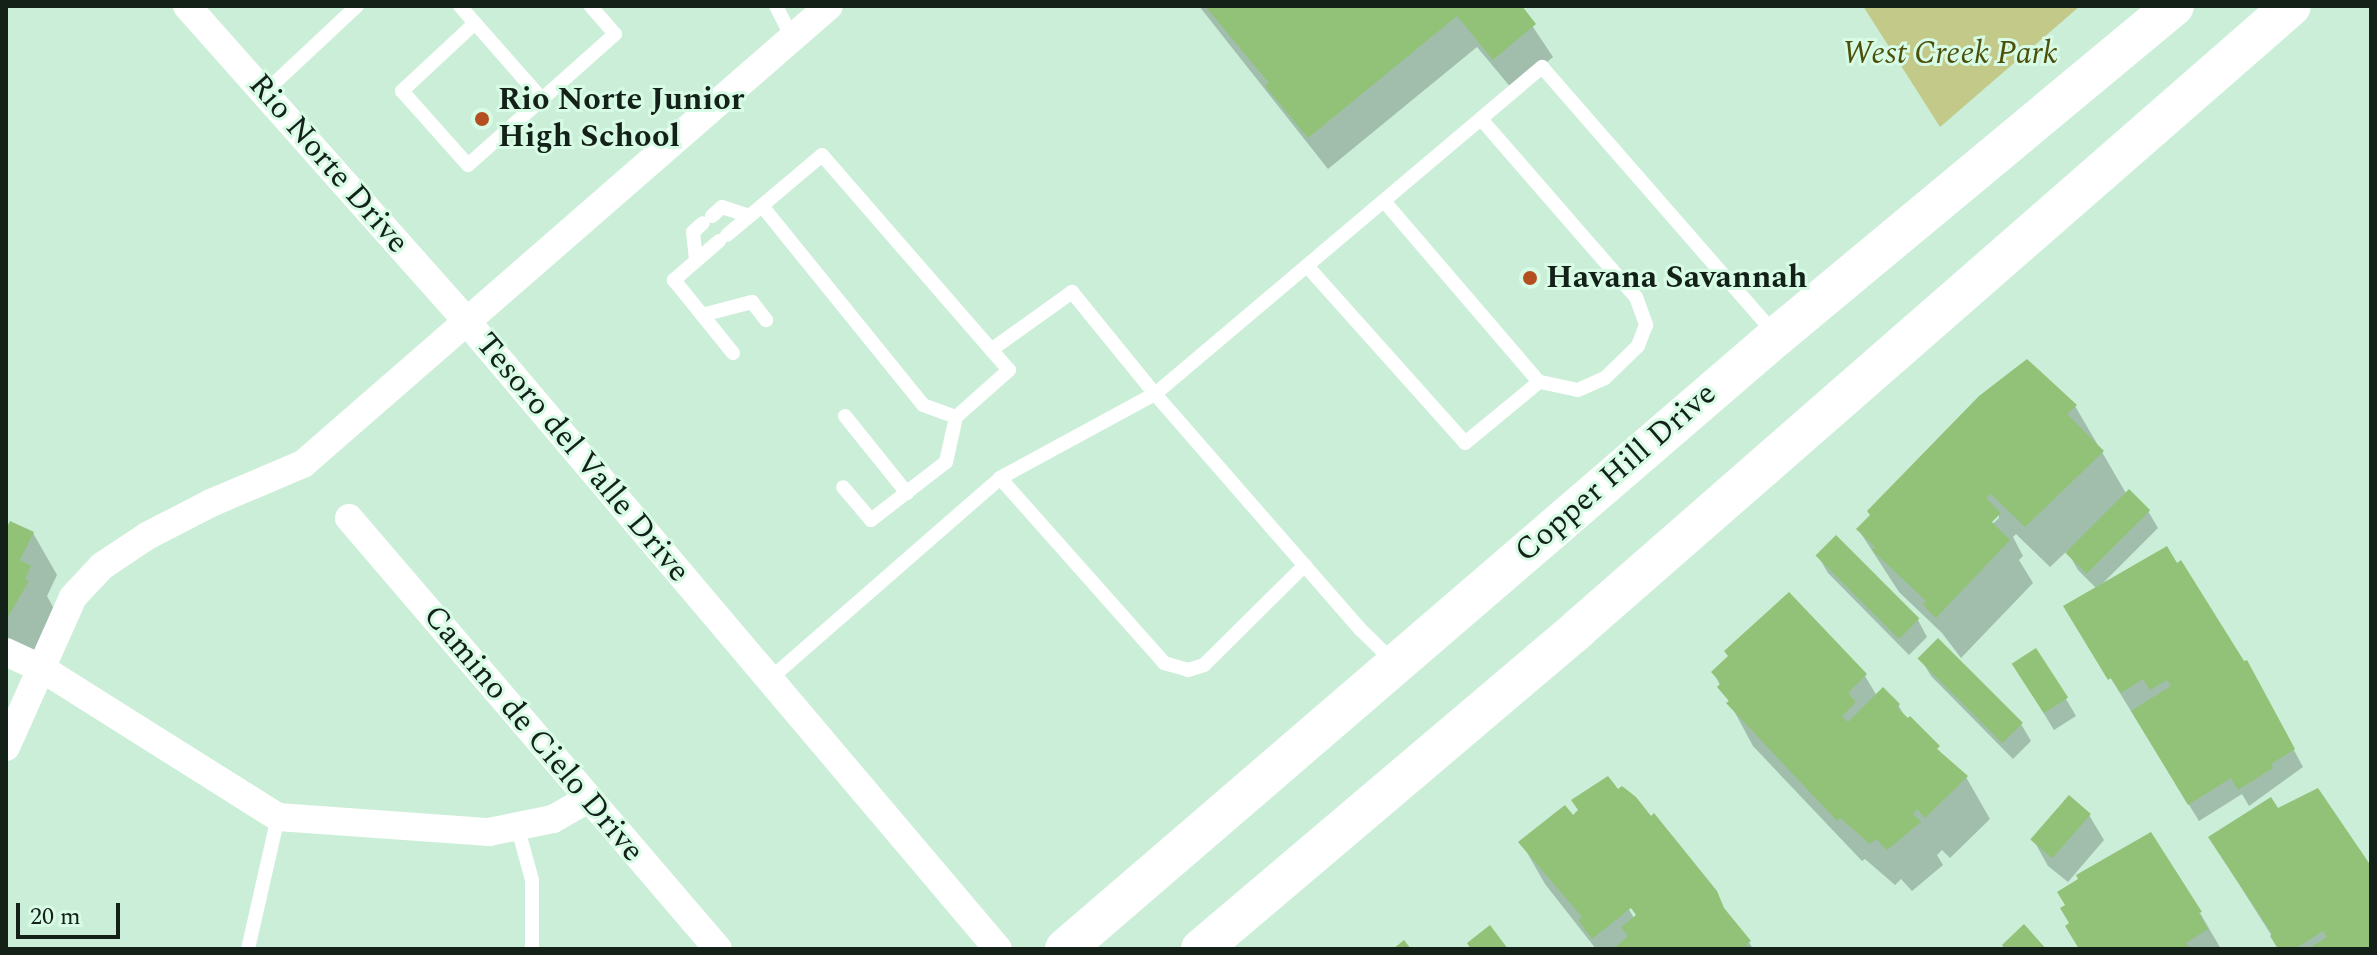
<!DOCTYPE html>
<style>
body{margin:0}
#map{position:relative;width:2377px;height:955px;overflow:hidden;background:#caeed7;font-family:Spectral,serif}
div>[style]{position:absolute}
.green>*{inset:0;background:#c3c988}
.shadow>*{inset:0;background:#0003}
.building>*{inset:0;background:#92c277;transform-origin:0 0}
.service>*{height:14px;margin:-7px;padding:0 7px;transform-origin:7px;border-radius:7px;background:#fff}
.minor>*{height:28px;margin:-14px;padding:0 14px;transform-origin:14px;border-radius:14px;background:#fff}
.secondary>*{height:40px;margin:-20px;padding:0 20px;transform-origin:20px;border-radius:20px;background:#fff}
.dots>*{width:22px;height:22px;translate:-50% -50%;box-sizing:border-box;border:4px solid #d7fbe5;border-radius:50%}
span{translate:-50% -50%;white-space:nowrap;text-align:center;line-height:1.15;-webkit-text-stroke:6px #d7fbe5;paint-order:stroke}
.park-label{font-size:32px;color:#4d500a;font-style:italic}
.poi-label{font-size:32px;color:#132119;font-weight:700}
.left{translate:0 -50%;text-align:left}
.street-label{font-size:32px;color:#132119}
.frame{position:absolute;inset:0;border:8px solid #132119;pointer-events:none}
.scale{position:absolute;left:16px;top:903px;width:104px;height:36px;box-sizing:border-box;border:4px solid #132119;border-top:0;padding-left:10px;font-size:24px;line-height:28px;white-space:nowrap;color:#132119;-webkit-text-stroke:6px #d7fbe5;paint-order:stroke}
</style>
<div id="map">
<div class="green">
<div style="clip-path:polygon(1863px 6px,2080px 6px,1940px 127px)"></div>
</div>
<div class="shadow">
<div style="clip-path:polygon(1199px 6px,1519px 6px,1553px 57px,1513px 90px,1477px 47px,1328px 169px)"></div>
<div style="clip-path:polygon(evenodd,2075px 406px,2127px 495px,2148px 511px,2158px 528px,2102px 584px,2244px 664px,2256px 679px,2303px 767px,2249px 806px,2242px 794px,2199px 821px,2066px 606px,2097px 589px,2078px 570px,2067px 551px,2050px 567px,2016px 534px,2013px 537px,2023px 556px,2019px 560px,2033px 583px,1961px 658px,1942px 633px,1899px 592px,1858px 529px,2075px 406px,1999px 512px,1999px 518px,1986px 530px,1999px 512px)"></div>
<div style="clip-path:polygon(33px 533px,57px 575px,47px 596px,54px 609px,29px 664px,6px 653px,6px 534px)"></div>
<div style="clip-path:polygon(1818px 556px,1918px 620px,1927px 637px,1909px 655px,1828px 573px)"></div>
<div style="clip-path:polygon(1921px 659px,2021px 724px,2031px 741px,2013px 759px,1931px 676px)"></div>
<div style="clip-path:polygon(1713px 672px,1865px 676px,1877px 696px,1898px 705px,1908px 721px,1966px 777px,1990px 819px,1950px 858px,1942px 850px,1937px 855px,1943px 865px,1912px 891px,1901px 879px,1895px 885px,1865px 859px,1862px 861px,1753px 746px)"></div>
<div style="clip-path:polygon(2024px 681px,2066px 699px,2076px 716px,2054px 730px)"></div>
<div style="clip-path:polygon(2277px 811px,2371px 868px,2371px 949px,2280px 949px,2210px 838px)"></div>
<div style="clip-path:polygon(2089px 815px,2104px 840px,2068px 882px,2048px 866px,2034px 841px)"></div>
<div style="clip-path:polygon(evenodd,1572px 818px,1749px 942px,1753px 949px,1596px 949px,1545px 884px,1521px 842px,1572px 818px,1628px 899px,1637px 915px,1634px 918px,1624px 901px,1628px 899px)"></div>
<div style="clip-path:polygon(2200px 913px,2221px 949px,2080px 949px)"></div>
</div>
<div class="building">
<div style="clip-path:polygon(1205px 6px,1522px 6px,1536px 24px,1493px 60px,1457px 16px,1308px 138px,1265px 86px,1269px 83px)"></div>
<div style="clip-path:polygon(2027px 359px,2077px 405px,2067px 414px,2104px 451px,2025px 527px,1991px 494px,1986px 498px,2001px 513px,1992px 522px,2010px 540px,1936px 618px,1923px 605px,1926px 601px,1872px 550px,1875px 547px,1856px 529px,1870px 515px,1867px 511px,1979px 396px)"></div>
<div style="left:2129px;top:489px;width:30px;height:90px;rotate:45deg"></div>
<div style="clip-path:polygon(10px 521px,34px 532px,20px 560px,31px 566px,25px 580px,29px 581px,6px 620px,6px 529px)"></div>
<div style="left:1836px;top:535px;width:118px;height:29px;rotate:45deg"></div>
<div style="clip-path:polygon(2167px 546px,2177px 563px,2181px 560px,2244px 661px,2247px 660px,2295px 749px,2271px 764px,2273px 768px,2238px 790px,2231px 778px,2188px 805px,2131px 711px,2171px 686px,2167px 680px,2150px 690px,2143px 679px,2121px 693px,2111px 678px,2108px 680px,2063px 606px)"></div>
<div style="clip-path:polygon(1789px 592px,1867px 674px,1848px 693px,1856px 702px,1842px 716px,1848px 722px,1883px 687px,1900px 704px,1897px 708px,1908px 718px,1910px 716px,1940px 746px,1937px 749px,1968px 776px,1925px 818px,1917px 809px,1913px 814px,1921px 822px,1887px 850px,1876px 839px,1870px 844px,1840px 818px,1837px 821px,1726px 703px,1729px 701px,1717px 687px,1721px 683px,1711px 672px,1728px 656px,1724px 651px)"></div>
<div style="left:1938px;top:638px;width:120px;height:29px;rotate:45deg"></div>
<div style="left:2036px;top:648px;width:59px;height:29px;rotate:57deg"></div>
<div style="clip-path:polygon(1608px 776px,1618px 789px,1622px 786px,1636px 797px,1651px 816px,1654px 813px,1717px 891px,1724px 908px,1751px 941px,1746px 944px,1751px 949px,1613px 949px,1628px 936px,1621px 927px,1636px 915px,1631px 908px,1592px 939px,1578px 920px,1582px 917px,1518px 842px,1565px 805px,1573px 815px,1578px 810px,1571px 800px)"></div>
<div style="clip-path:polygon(2318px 788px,2371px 866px,2371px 949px,2308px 949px,2327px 937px,2323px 931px,2295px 949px,2278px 949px,2270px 936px,2272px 934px,2208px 837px,2271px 797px,2278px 808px)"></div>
<div style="left:2069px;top:795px;width:29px;height:59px;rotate:41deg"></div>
<div style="clip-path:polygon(2151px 832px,2202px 912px,2199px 913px,2208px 929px,2186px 943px,2190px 949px,2079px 949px,2065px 926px,2069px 923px,2060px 908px,2065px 905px,2057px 892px,2078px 879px,2076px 875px)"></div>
<div style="clip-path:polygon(2024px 924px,2046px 949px,2005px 949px,2002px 945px)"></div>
<div style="clip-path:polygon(1490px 925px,1508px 949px,1471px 949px,1467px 943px)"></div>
<div style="clip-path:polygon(1404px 940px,1411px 949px,1393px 949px)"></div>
</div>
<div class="service">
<div style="left:460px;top:6px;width:23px;rotate:49deg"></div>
<div style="left:475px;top:23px;width:100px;rotate:137deg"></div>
<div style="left:402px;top:91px;width:99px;rotate:48.3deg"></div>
<div style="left:468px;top:165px;width:197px;rotate:-41.7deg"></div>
<div style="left:615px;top:34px;width:37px;rotate:-131deg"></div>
<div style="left:776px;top:6px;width:37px;rotate:63deg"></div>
<div style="left:475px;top:23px;width:100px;rotate:48.7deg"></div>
<div style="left:265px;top:92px;width:126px;rotate:-43.1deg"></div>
<div style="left:1481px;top:119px;width:236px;rotate:49deg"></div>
<div style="left:1636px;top:297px;width:30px;rotate:70deg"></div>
<div style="left:1646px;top:325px;width:22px;rotate:111deg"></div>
<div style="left:1638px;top:346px;width:46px;rotate:135.9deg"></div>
<div style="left:1605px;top:378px;width:30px;rotate:156deg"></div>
<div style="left:1578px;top:390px;width:40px;rotate:-168deg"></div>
<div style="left:762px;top:206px;width:256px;rotate:51deg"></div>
<div style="left:923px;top:405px;width:35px;rotate:20deg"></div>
<div style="left:712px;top:216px;width:13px;rotate:-42deg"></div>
<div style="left:722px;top:207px;width:28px;rotate:18deg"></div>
<div style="left:727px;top:235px;width:124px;rotate:-40.1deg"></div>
<div style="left:822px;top:155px;width:285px;rotate:49deg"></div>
<div style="left:1009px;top:370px;width:71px;rotate:138.4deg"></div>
<div style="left:956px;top:417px;width:46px;rotate:102.5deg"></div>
<div style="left:946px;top:462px;width:95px;rotate:142.3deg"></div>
<div style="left:871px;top:520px;width:43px;rotate:-130.3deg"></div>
<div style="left:719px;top:241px;width:60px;rotate:139.1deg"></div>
<div style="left:674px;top:280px;width:94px;rotate:51.1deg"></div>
<div style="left:696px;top:260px;width:28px;rotate:-96deg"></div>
<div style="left:693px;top:232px;width:13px;rotate:-42deg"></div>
<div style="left:1307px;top:266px;width:237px;rotate:48.2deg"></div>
<div style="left:1465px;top:443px;width:96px;rotate:-39.5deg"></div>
<div style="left:1539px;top:382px;width:238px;rotate:-130.6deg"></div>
<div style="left:702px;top:315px;width:52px;rotate:-14.6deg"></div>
<div style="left:752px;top:302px;width:23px;rotate:52deg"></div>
<div style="left:991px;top:350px;width:100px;rotate:-35.6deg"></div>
<div style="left:1072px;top:292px;width:132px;rotate:50.9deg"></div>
<div style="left:1155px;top:394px;width:312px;rotate:48.9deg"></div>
<div style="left:1360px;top:629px;width:49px;rotate:44.2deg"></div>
<div style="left:845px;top:416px;width:99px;rotate:51.2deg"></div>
<div style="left:1000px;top:478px;width:247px;rotate:48.4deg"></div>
<div style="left:1164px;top:663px;width:25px;rotate:16deg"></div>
<div style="left:1188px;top:670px;width:17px;rotate:-17deg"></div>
<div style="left:1204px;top:665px;width:142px;rotate:-44.7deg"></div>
<div style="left:771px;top:678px;width:304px;rotate:-41.1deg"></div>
<div style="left:1000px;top:478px;width:176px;rotate:-28.5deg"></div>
<div style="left:1155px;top:394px;width:507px;rotate:-40.2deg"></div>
<div style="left:1542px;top:67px;width:356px;rotate:48.9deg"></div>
<div style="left:518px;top:829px;width:53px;rotate:74.6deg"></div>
<div style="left:532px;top:880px;width:69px;rotate:90deg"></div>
<div style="left:248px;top:949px;width:135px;rotate:-77.2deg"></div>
</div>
<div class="minor">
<div style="left:187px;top:6px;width:424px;rotate:48.4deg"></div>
<div style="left:468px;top:323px;width:820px;rotate:49.75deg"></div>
<div style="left:349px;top:518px;width:567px;rotate:49.43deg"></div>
<div style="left:6px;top:652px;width:38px;rotate:25deg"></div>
<div style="left:41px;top:668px;width:280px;rotate:32.2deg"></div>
<div style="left:278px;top:817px;width:212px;rotate:4.1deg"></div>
<div style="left:489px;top:832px;width:65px;rotate:-11.5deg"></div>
<div style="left:553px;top:819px;width:40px;rotate:-29.7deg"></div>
<div style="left:6px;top:747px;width:164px;rotate:-65.9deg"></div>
<div style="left:73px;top:597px;width:42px;rotate:-46.9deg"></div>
<div style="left:102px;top:566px;width:54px;rotate:-33.7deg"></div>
<div style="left:147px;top:536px;width:72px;rotate:-27.3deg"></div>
<div style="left:211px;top:503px;width:100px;rotate:-23deg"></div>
<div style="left:303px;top:464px;width:697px;rotate:-41.05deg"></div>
</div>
<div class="secondary">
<div style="left:1065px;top:949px;width:940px;rotate:-40.73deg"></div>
<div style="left:1777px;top:336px;width:516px;rotate:-39.73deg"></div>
<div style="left:1201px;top:949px;width:496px;rotate:-40.3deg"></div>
<div style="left:1579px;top:628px;width:945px;rotate:-41.14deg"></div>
</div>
<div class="dots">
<div style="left:482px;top:119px;background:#b44f1f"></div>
<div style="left:1530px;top:278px;background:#b44f1f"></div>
</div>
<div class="park-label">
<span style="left:1950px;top:54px">West Creek Park</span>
</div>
<div class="poi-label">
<span class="left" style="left:498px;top:119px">Rio Norte Junior<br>High School</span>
<span class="left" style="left:1546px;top:278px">Havana Savannah</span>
</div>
<div class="street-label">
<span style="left:328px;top:164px;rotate:49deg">Rio Norte Drive</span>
<span style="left:582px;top:458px;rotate:50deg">Tesoro del Valle Drive</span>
<span style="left:1616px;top:473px;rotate:-41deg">Copper Hill Drive</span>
<span style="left:533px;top:734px;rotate:50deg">Camino de Cielo Drive</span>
</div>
<div class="frame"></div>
<div class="scale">20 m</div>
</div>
